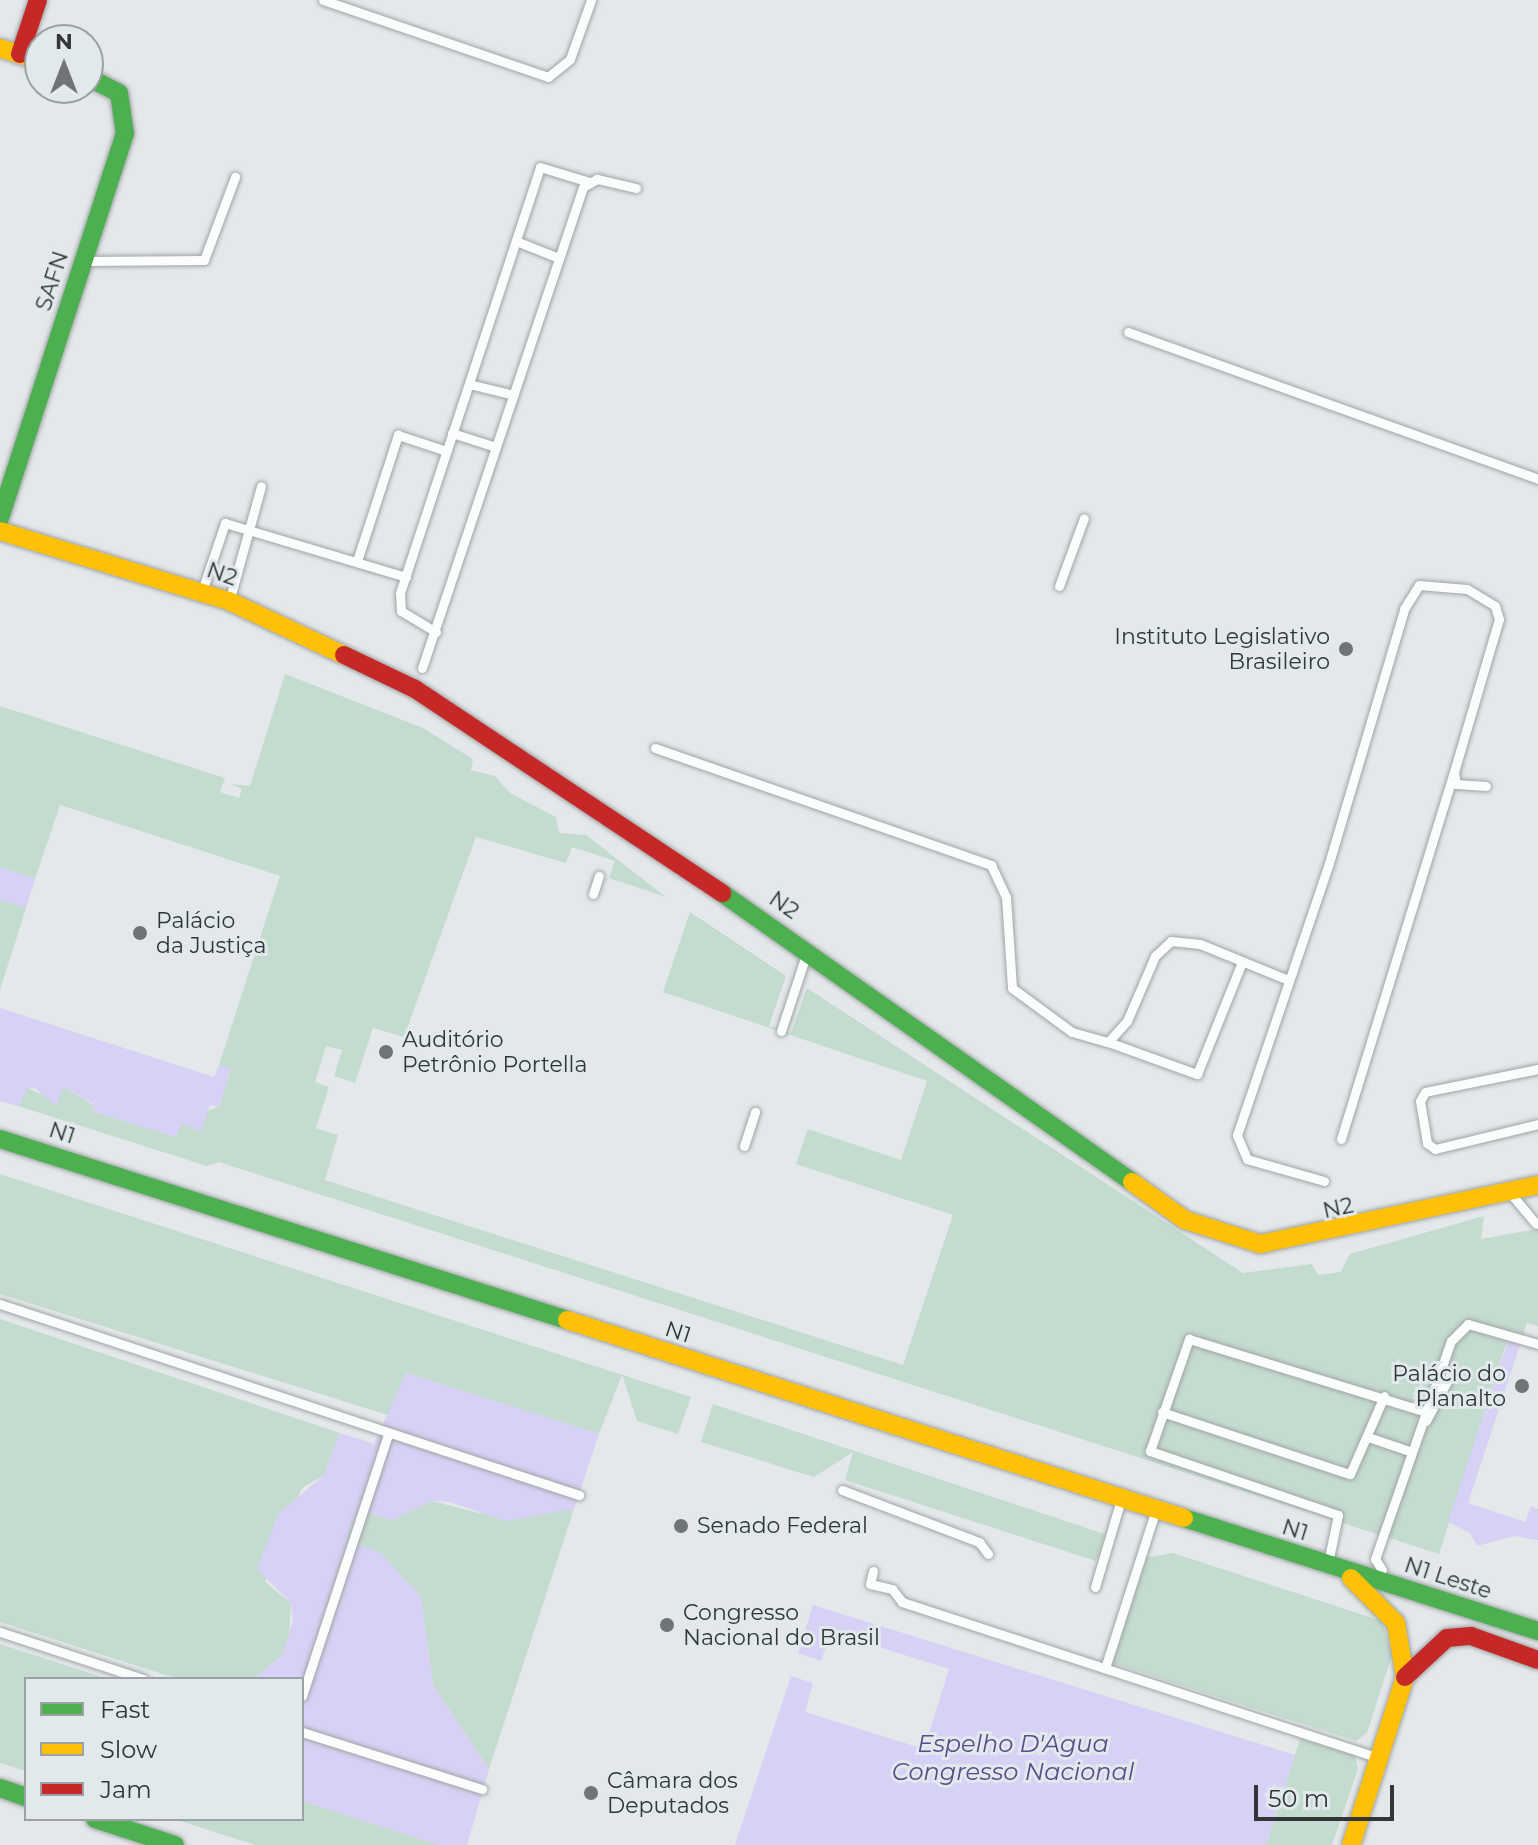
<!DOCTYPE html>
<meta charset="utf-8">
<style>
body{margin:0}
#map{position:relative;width:1538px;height:1845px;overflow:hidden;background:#e4e8ea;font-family:Montserrat,sans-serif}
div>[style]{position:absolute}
.green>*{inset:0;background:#c4dbd0}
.water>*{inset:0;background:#d7d1f5}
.roads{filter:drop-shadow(0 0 2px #a0a4a5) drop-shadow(0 0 2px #a0a4a5)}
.lane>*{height:9px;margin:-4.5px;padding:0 4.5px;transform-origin:4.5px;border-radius:4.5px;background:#fbfcfc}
.fast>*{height:18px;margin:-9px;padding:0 9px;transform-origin:9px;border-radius:9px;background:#4caf50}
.slow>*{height:18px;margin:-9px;padding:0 9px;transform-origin:9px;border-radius:9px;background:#ffc107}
.jam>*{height:18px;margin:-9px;padding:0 9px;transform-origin:9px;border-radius:9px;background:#c62828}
.dots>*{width:22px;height:22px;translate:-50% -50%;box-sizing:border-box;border:4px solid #e1e9ed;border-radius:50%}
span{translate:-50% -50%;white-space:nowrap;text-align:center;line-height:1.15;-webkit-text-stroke:6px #e1e9ed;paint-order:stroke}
.street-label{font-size:22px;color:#333637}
.poi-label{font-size:22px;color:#333637}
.right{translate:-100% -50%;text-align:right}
.left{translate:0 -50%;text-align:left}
.water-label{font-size:24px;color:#5c4b8a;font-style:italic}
.legend{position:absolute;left:24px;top:1677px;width:280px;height:144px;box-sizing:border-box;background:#e1e9ed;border:2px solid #9ba1a4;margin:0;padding:10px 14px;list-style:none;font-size:24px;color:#333637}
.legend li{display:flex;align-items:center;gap:16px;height:40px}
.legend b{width:40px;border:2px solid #9ba1a4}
.north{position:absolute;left:24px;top:24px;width:80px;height:80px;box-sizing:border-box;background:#e1e9ed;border:2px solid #9ba1a4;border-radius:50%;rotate:0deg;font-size:22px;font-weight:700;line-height:32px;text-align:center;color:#333637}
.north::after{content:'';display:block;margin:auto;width:28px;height:36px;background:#717476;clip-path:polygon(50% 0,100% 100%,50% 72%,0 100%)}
.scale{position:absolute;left:1254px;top:1785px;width:140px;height:36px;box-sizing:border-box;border:4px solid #333637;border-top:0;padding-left:10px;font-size:24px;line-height:28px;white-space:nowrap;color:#333637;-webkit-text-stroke:6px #e1e9ed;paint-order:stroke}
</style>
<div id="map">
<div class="green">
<div style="clip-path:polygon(285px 674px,423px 728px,473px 759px,471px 770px,495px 776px,510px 793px,556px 817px,559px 833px,586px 835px,666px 897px,609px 878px,615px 861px,572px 847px,566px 863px,476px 837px,404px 1037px,373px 1028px,355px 1083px,334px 1076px,342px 1050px,326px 1046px,315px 1082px,329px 1087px,316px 1128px,338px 1135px,325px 1180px,903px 1365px,953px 1215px,796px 1164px,808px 1129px,901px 1160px,927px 1081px,663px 992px,690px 912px,786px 976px,769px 1026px,791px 1033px,807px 988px,1243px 1273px,1312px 1264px,1318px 1275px,1341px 1272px,1350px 1254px,1484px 1216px,1481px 1239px,1538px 1229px,1538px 1326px,1527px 1323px,1521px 1342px,1508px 1338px,1439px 1554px,219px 1162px,207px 1166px,18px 1106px,27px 1088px,41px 1094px,63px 1087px,94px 1105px,92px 1111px,176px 1137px,181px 1124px,219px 1106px,231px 1070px,219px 1065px,280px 876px,60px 805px,35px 879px,0 867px,0 706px,225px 778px,220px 792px,239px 798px,242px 789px,231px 784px,250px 786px)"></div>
<div style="clip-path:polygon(2px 900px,26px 908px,0 990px,0 906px)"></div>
<div style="clip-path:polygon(0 1174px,691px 1397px,678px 1434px,637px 1421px,622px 1375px,599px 1434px,406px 1373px,391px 1416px,0 1294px)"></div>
<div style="clip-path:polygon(0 1319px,340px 1433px,324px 1475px,302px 1488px,265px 1582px,291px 1603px,289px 1639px,282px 1656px,253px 1679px,178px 1679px,0 1622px)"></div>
<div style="clip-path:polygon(713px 1404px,1105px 1534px,1096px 1561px,845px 1480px,853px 1452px,814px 1477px,701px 1442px)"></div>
<div style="clip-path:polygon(432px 1501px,479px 1513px,574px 1509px,489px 1769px,433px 1685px,421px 1597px,381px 1553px,347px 1541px,357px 1509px,392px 1520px)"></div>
<div style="clip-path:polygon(1173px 1553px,1382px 1621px,1392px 1655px,1367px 1733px,1356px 1741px,1112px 1663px,1143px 1558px)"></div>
<div style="clip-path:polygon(0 1644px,108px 1679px,26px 1679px,26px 1771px,0 1763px)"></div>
<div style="clip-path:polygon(1300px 1739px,1355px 1755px,1358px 1769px,1332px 1845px,1266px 1845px)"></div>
<div style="clip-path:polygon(302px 1801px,438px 1845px,255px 1845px,174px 1819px,302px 1819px)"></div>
</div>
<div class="water">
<div style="clip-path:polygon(0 867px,35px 879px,26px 908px,2px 900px,0 906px)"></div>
<div style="clip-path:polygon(0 1008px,214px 1077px,219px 1065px,231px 1069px,219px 1107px,210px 1105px,201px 1131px,181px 1124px,176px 1137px,92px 1111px,94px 1104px,63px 1087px,56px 1106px,35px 1088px,27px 1089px,18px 1106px,0 1101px)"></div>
<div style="clip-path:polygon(1509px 1338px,1521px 1342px,1468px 1503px,1525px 1522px,1531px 1506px,1538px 1509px,1538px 1540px,1514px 1536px,1477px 1546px,1470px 1533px,1448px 1522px)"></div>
<div style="clip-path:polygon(406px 1373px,599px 1434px,574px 1509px,506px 1521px,450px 1502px,432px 1501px,392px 1520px,358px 1509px,347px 1540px,381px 1553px,421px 1597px,433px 1685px,489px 1769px,467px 1845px,438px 1845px,302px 1801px,302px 1679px,253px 1679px,282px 1656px,293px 1621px,291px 1603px,257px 1569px,278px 1514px,324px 1475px,340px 1433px,374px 1444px)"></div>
<div style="clip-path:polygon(813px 1605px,1295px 1755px,1266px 1845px,735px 1845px,791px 1676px,813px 1683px,805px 1712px,924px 1749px,949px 1669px,831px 1632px,821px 1661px,798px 1653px)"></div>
</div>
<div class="roads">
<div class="lane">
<div style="left:323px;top:0;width:238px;rotate:18.9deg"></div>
<div style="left:548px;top:77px;width:28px;rotate:-39deg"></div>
<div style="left:570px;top:59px;width:63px;rotate:-70.4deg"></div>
<div style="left:516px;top:241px;width:46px;rotate:21.6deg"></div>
<div style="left:87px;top:261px;width:117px;rotate:-0.5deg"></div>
<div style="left:204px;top:260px;width:89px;rotate:-69.5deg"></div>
<div style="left:1128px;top:332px;width:436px;rotate:19.7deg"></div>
<div style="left:469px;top:384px;width:46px;rotate:13.7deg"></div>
<div style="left:452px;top:433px;width:46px;rotate:17.7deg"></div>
<div style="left:357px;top:561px;width:133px;rotate:-72deg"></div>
<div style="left:398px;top:435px;width:51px;rotate:18.4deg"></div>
<div style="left:1059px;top:586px;width:72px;rotate:-69.8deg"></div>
<div style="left:202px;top:591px;width:72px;rotate:-71.3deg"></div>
<div style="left:225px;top:523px;width:189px;rotate:16.6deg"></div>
<div style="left:230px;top:598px;width:116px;rotate:-74.5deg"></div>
<div style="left:436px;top:632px;width:41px;rotate:-149deg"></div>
<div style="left:401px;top:611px;width:18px;rotate:-93deg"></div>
<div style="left:400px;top:593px;width:448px;rotate:-71.8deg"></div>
<div style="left:540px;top:167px;width:51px;rotate:17deg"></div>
<div style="left:422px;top:668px;width:507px;rotate:-71.49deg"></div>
<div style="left:583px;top:187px;width:16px;rotate:-30deg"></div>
<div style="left:597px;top:179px;width:40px;rotate:13deg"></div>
<div style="left:655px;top:748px;width:356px;rotate:19.2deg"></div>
<div style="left:991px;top:865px;width:35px;rotate:65deg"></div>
<div style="left:1006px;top:897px;width:91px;rotate:86.2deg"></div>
<div style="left:1012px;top:988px;width:74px;rotate:36.3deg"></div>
<div style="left:1072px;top:1032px;width:37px;rotate:16deg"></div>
<div style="left:1108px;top:1042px;width:28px;rotate:-48deg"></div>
<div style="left:1127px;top:1021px;width:71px;rotate:-66.7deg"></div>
<div style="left:1155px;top:956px;width:22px;rotate:-43deg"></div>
<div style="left:1171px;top:941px;width:29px;rotate:6deg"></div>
<div style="left:1200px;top:944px;width:95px;rotate:22.2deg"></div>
<div style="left:593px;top:894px;width:19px;rotate:-72deg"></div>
<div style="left:781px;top:1031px;width:80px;rotate:-71.8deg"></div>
<div style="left:1108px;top:1042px;width:95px;rotate:19.8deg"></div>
<div style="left:1197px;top:1074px;width:121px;rotate:-68.1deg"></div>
<div style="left:1538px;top:1069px;width:115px;rotate:168.5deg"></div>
<div style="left:1425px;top:1092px;width:10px;rotate:119deg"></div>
<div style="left:1420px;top:1101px;width:43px;rotate:80.5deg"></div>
<div style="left:1427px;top:1143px;width:10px;rotate:37deg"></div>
<div style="left:1435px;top:1149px;width:106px;rotate:-13.6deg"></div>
<div style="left:1341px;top:1139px;width:384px;rotate:-72.9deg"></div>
<div style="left:744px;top:1146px;width:36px;rotate:-72deg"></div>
<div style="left:1324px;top:1181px;width:80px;rotate:-164.1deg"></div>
<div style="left:1247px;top:1159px;width:26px;rotate:-113deg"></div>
<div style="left:1237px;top:1135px;width:287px;rotate:-71.3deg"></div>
<div style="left:1329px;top:863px;width:265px;rotate:-73.5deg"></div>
<div style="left:1404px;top:609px;width:28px;rotate:-58deg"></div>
<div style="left:1419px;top:585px;width:48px;rotate:4.8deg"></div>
<div style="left:1467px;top:589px;width:33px;rotate:31deg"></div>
<div style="left:1495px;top:606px;width:14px;rotate:73deg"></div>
<div style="left:1499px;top:619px;width:159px;rotate:106.4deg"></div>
<div style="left:1454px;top:772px;width:12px;rotate:81deg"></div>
<div style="left:1456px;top:784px;width:30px;rotate:4deg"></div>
<div style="left:1511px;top:1194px;width:39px;rotate:50deg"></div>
<div style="left:0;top:1304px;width:610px;rotate:18.26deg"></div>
<div style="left:1162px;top:1412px;width:198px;rotate:18.3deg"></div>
<div style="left:1350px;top:1474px;width:85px;rotate:-66.4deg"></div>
<div style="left:1426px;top:1421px;width:55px;rotate:-62deg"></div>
<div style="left:1368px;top:1437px;width:46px;rotate:18.8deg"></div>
<div style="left:842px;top:1490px;width:147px;rotate:20.8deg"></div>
<div style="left:979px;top:1542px;width:15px;rotate:53deg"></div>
<div style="left:1329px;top:1558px;width:44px;rotate:-78.2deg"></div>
<div style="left:1338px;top:1515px;width:199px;rotate:-161.2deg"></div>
<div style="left:1150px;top:1451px;width:119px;rotate:-70.8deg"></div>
<div style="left:1189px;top:1339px;width:248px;rotate:17.1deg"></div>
<div style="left:1382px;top:1570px;width:13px;rotate:-122deg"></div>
<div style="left:1375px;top:1559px;width:231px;rotate:-70.8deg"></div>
<div style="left:1451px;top:1341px;width:24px;rotate:-45deg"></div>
<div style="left:1468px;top:1324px;width:73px;rotate:15.9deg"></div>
<div style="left:873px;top:1571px;width:13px;rotate:103deg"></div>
<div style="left:870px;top:1584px;width:23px;rotate:13deg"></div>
<div style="left:892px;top:1589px;width:16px;rotate:52deg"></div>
<div style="left:902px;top:1602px;width:496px;rotate:18.1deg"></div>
<div style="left:1095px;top:1587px;width:84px;rotate:-73.5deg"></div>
<div style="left:0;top:1632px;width:151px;rotate:18.2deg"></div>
<div style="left:1105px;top:1668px;width:161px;rotate:-72.2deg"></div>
<div style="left:302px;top:1696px;width:275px;rotate:-71.8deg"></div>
<div style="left:302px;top:1732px;width:189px;rotate:17.6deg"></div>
</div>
<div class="fast">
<div style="left:0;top:518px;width:404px;rotate:-72deg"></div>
<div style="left:125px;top:134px;width:41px;rotate:-98.3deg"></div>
<div style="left:119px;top:93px;width:35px;rotate:-153deg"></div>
<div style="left:722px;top:893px;width:502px;rotate:35.18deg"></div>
<div style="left:0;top:1139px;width:595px;rotate:17.7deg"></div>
<div style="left:1184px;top:1518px;width:372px;rotate:17.7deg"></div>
<div style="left:0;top:1788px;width:28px;rotate:19deg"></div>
<div style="left:95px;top:1819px;width:84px;rotate:18deg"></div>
</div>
<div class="slow">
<div style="left:0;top:48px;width:42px;rotate:18deg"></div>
<div style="left:0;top:531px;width:239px;rotate:17deg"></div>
<div style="left:229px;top:601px;width:127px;rotate:25.2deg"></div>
<div style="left:1132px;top:1182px;width:65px;rotate:35.6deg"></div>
<div style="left:1185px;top:1220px;width:79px;rotate:17.7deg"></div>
<div style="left:1260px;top:1244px;width:284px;rotate:-12deg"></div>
<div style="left:567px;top:1320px;width:648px;rotate:17.79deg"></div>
<div style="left:1351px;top:1578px;width:64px;rotate:45deg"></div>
<div style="left:1396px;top:1623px;width:55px;rotate:80.5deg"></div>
<div style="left:1405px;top:1677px;width:176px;rotate:107.8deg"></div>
</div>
<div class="jam">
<div style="left:20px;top:54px;width:57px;rotate:-71.6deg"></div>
<div style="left:344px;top:655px;width:79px;rotate:25.6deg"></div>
<div style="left:415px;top:689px;width:369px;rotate:33.6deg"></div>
<div style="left:1405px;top:1677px;width:57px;rotate:-42.9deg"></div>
<div style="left:1447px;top:1638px;width:24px;rotate:-5deg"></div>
<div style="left:1471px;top:1636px;width:71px;rotate:19.7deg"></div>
</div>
</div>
<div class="dots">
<div style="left:1346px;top:649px;background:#717476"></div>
<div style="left:140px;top:933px;background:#717476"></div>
<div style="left:386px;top:1052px;background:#717476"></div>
<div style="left:1522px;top:1386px;background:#717476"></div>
<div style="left:681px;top:1526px;background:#717476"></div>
<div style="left:667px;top:1625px;background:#717476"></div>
<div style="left:591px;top:1793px;background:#717476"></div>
</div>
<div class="street-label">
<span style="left:52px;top:281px;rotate:-72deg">SAFN</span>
<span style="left:222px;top:574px;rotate:19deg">N2</span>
<span style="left:784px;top:905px;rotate:35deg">N2</span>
<span style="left:62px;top:1133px;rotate:18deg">N1</span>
<span style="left:1338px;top:1208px;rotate:-12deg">N2</span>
<span style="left:678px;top:1332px;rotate:18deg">N1</span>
<span style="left:1295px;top:1530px;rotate:17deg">N1</span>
<span style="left:1448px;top:1578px;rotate:18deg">N1 Leste</span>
</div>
<div class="poi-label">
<span class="right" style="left:1330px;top:649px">Instituto Legislativo<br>Brasileiro</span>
<span class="left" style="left:156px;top:933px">Palácio<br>da Justiça</span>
<span class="left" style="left:402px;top:1052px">Auditório<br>Petrônio Portella</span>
<span class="right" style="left:1506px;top:1386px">Palácio do<br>Planalto</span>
<span class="left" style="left:697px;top:1526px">Senado Federal</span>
<span class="left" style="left:683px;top:1625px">Congresso<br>Nacional do Brasil</span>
<span class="left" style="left:607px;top:1793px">Câmara dos<br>Deputados</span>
</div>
<div class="water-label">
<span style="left:1013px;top:1758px">Espelho D'Agua<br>Congresso Nacional</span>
</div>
<ul class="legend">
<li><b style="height:10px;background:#4caf50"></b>Fast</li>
<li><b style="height:10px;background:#ffc107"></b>Slow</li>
<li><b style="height:10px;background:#c62828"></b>Jam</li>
</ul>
<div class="north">N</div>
<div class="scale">50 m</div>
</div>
